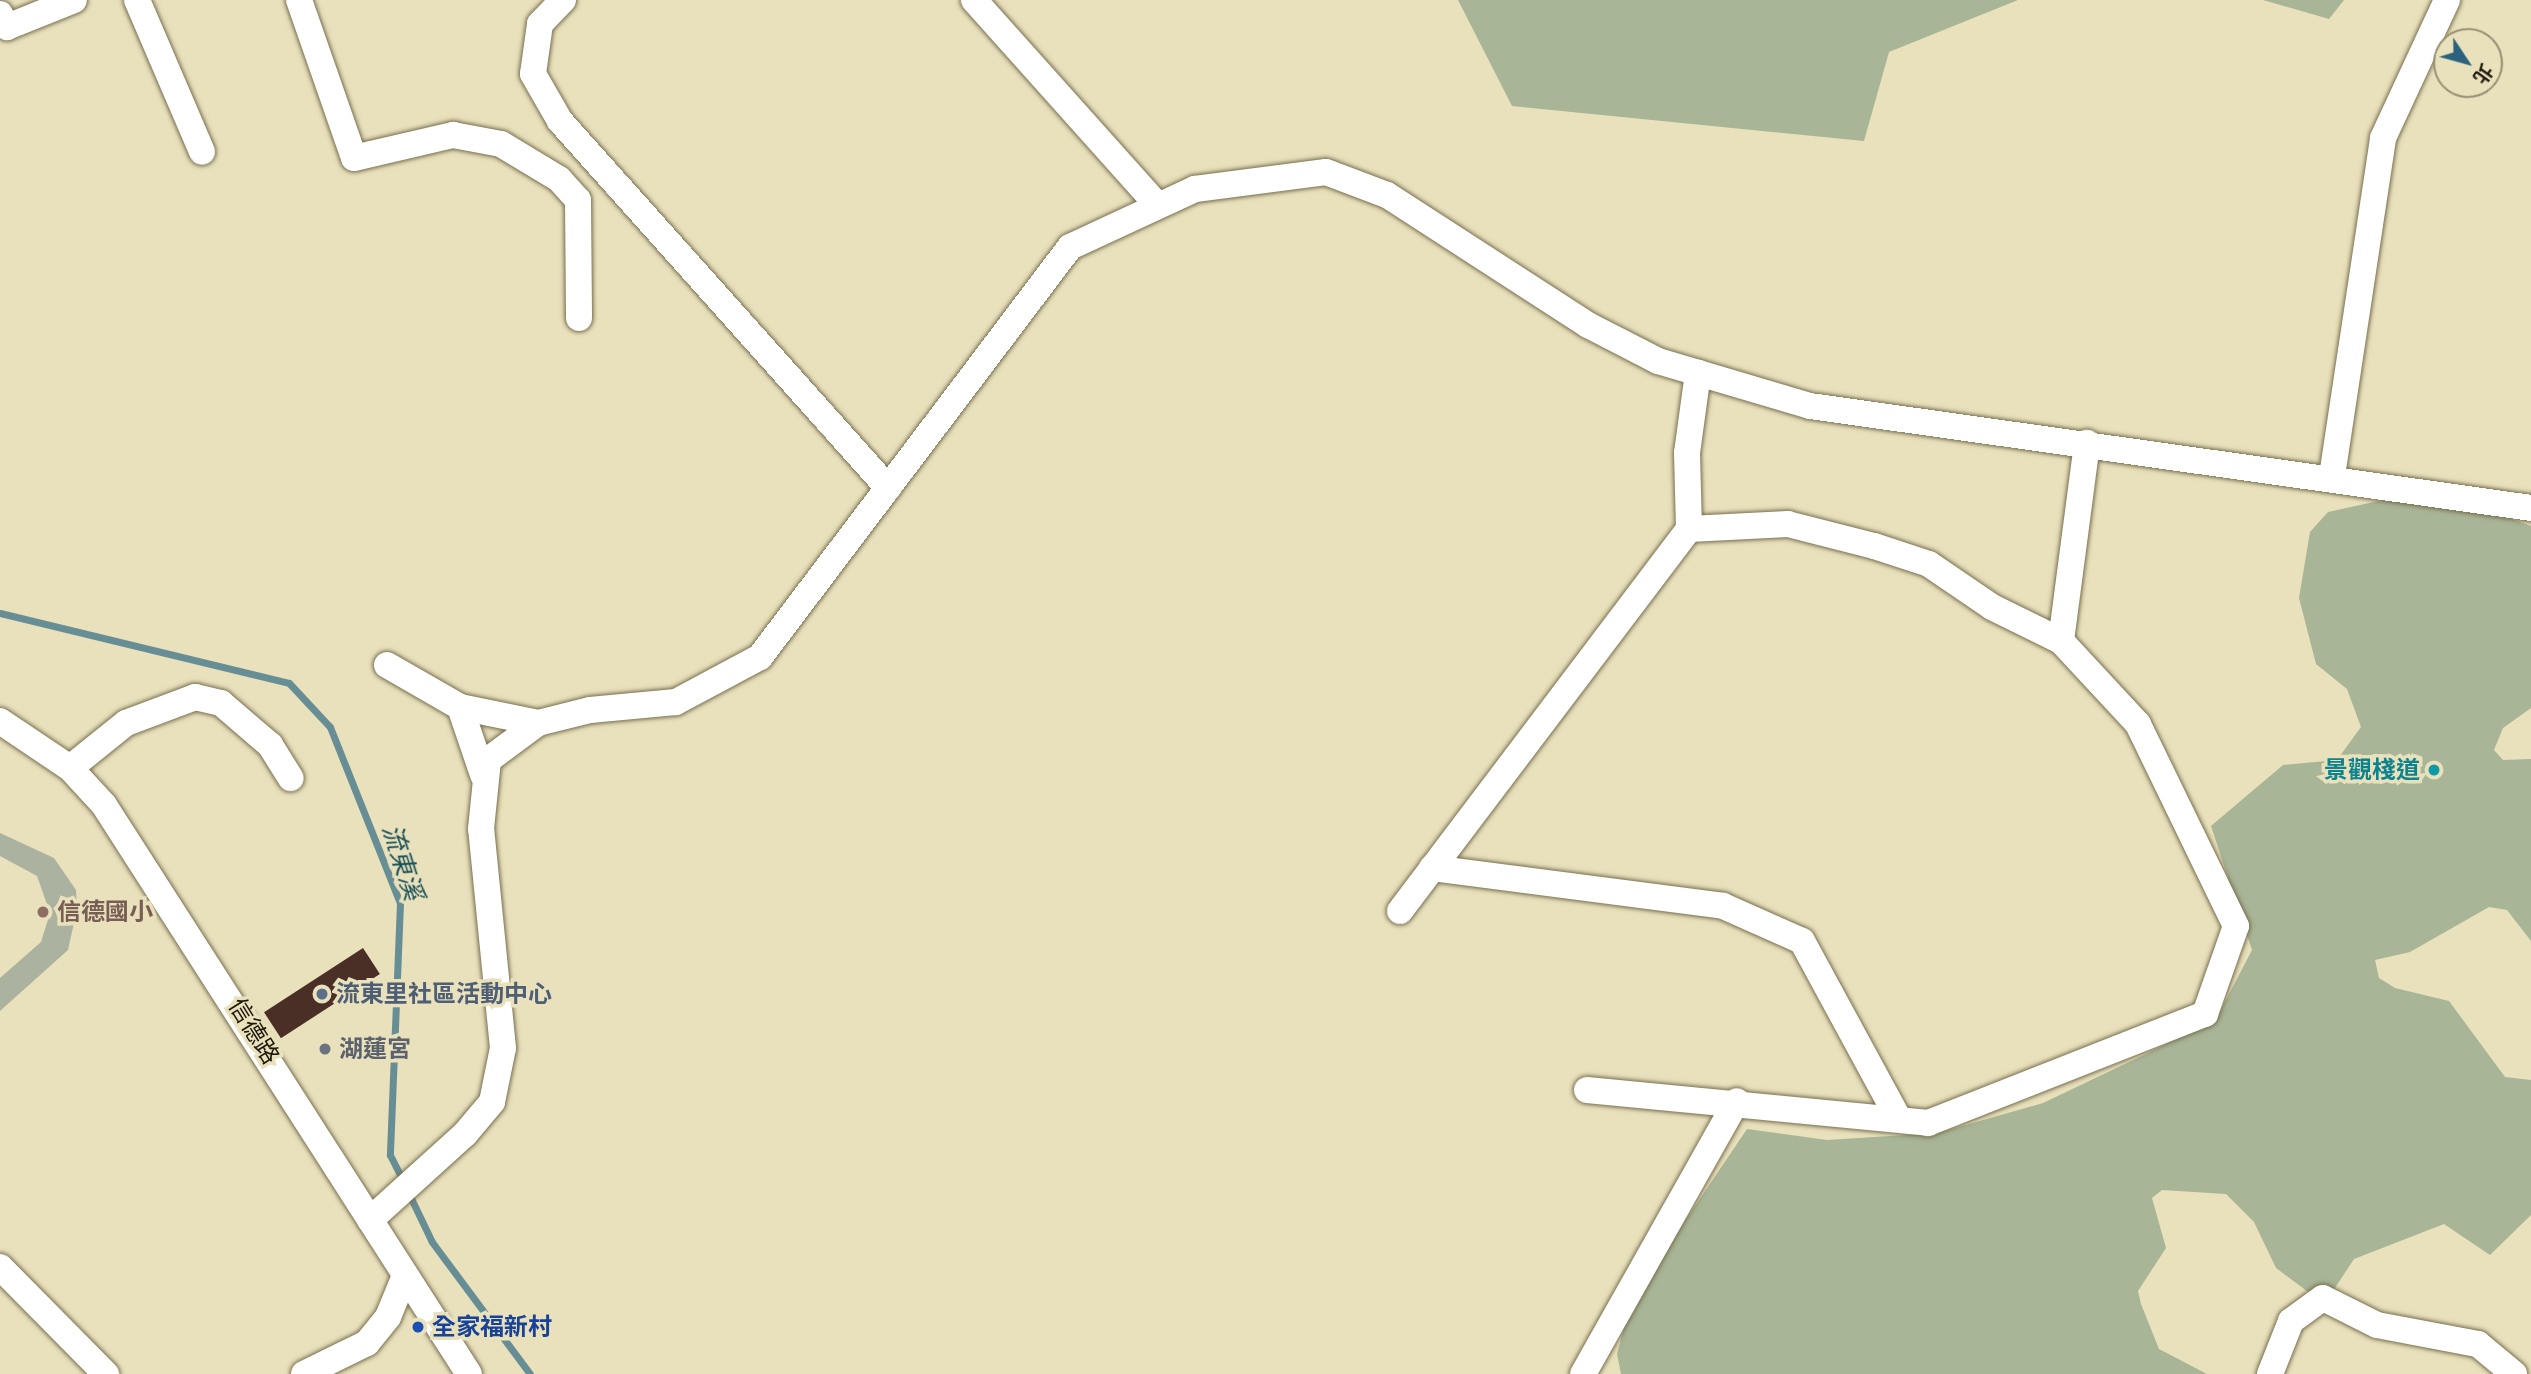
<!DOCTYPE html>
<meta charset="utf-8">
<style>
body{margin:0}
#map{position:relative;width:2531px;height:1374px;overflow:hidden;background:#e9e0bc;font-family:Quicksand,"Noto Sans TC",sans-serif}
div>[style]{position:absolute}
.green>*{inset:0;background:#abb3a0}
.forest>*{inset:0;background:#a8b596}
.stream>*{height:7px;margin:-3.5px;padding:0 3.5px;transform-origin:3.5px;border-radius:3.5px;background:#678e95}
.building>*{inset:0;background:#4a2f26;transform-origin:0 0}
.roads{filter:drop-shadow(0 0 2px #786f4f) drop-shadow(0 0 2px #786f4f)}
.minor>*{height:26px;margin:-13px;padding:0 13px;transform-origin:13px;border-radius:13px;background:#fff}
.dots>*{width:19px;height:19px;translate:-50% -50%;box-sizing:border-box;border:4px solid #e9e0bc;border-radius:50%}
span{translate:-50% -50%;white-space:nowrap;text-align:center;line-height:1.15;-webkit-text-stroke:7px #e9e0bc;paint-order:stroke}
.culture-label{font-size:24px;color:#0d838f;font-weight:700}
.right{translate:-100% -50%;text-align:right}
.education-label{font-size:24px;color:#785e54;font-weight:700}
.left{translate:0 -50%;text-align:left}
.service-label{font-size:24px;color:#4e5e75;font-weight:700}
.street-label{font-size:24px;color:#1b170a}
.worship-label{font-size:24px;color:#5b616d;font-weight:700}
.transit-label{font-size:24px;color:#164399;font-weight:700}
.water-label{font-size:26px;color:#175159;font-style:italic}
.north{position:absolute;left:2433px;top:28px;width:70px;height:70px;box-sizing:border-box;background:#e9e0bc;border:2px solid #979075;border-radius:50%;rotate:126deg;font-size:19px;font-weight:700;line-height:28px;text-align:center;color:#1b170a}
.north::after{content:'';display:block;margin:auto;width:24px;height:32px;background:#2b627d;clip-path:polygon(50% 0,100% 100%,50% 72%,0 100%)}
</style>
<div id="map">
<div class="green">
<div style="clip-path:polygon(0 833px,54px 858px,76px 890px,77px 909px,68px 950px,0 1011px,0 978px,41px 942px,50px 913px,37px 876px,0 856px)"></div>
</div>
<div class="forest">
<div style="clip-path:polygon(1458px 0,2018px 0,1889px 52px,1864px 141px,1512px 106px)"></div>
<div style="clip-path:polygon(2263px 0,2344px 0,2329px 19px)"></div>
<div style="clip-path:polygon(2383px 500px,2479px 507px,2531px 526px,2531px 708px,2503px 728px,2494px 750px,2503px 760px,2531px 759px,2531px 941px,2507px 910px,2489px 907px,2410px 952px,2375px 960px,2379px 978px,2395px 988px,2449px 1001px,2505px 1077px,2531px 1080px,2531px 1215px,2490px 1255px,2444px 1224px,2354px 1259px,2333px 1291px,2307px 1291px,2276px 1268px,2254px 1222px,2226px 1194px,2162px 1190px,2152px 1198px,2166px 1248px,2138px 1291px,2141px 1304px,2159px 1349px,2207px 1374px,1621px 1374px,1617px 1354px,1631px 1301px,1747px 1129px,1827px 1140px,1938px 1133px,2043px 1103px,2215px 1021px,2252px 950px,2211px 826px,2283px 765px,2337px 760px,2361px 727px,2347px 689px,2316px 664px,2299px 598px,2310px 532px,2328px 512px)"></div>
</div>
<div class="stream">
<div style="left:0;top:613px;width:297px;rotate:13.6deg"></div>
<div style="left:289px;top:683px;width:60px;rotate:47deg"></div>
<div style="left:330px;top:727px;width:189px;rotate:68.3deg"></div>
<div style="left:400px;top:903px;width:252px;rotate:92.3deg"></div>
<div style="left:390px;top:1155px;width:29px;rotate:63deg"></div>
<div style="left:408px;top:1192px;width:55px;rotate:64.4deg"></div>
<div style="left:432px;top:1242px;width:164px;rotate:53.4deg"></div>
</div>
<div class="building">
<div style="left:363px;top:948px;width:31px;height:118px;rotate:57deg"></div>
</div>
<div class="roads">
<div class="minor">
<div style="left:137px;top:0;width:165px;rotate:66.8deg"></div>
<div style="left:299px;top:0;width:167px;rotate:70.8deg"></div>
<div style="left:354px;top:158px;width:102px;rotate:-13.1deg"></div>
<div style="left:453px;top:135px;width:49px;rotate:10.6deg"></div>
<div style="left:501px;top:144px;width:68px;rotate:31.1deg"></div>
<div style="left:559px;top:179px;width:28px;rotate:48deg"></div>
<div style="left:578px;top:200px;width:118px;rotate:89.5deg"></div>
<div style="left:563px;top:0;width:33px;rotate:134deg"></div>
<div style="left:540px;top:24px;width:50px;rotate:98deg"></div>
<div style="left:533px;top:74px;width:54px;rotate:60.1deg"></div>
<div style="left:560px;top:121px;width:492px;rotate:48.2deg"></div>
<div style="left:974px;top:0;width:275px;rotate:48.2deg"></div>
<div style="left:0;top:14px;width:15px;rotate:62deg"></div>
<div style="left:7px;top:27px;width:72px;rotate:-21.9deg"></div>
<div style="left:2332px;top:476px;width:342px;rotate:-81.4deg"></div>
<div style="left:2383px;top:138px;width:152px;rotate:-65.1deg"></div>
<div style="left:2061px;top:641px;width:200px;rotate:-82.5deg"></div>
<div style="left:387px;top:665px;width:84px;rotate:29.9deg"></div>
<div style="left:460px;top:707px;width:80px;rotate:11.6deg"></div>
<div style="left:460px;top:707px;width:72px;rotate:71.3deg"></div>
<div style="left:0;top:721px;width:84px;rotate:33.9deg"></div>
<div style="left:70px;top:768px;width:50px;rotate:47.4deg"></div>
<div style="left:104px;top:805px;width:676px;rotate:57.32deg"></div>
<div style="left:70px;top:768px;width:72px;rotate:-38.8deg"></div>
<div style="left:126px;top:723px;width:74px;rotate:-20.6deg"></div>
<div style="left:195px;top:697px;width:27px;rotate:13deg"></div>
<div style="left:221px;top:703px;width:65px;rotate:40.6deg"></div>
<div style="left:270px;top:745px;width:39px;rotate:58deg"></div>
<div style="left:1432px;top:868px;width:293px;rotate:7.4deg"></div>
<div style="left:1723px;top:906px;width:86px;rotate:23.9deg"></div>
<div style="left:1802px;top:941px;width:201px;rotate:61.5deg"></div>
<div style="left:1400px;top:911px;width:479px;rotate:-52.9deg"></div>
<div style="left:1587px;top:1090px;width:343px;rotate:5.5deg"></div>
<div style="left:1928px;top:1123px;width:298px;rotate:-21.5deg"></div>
<div style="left:2205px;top:1014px;width:93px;rotate:-70.6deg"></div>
<div style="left:2236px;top:926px;width:225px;rotate:-115.9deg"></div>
<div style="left:2138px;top:724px;width:113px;rotate:-132.9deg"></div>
<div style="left:2061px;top:641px;width:77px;rotate:-153.8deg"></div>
<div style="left:1992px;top:607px;width:76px;rotate:-145.7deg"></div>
<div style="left:1929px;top:564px;width:58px;rotate:-161.9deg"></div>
<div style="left:1874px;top:546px;width:89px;rotate:-165.7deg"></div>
<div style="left:1788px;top:524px;width:99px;rotate:177.1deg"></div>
<div style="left:1689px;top:529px;width:76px;rotate:-91.5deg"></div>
<div style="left:1687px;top:453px;width:81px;rotate:-82.2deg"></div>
<div style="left:370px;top:1220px;width:128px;rotate:-42.2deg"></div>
<div style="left:465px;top:1134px;width:42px;rotate:-49.8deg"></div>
<div style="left:492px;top:1102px;width:55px;rotate:-78.5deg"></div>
<div style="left:503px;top:1048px;width:220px;rotate:-95.7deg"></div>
<div style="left:481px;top:829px;width:69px;rotate:-84.2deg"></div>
<div style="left:488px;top:760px;width:62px;rotate:-36.5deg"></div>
<div style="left:538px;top:723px;width:54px;rotate:-14deg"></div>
<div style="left:590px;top:710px;width:86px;rotate:-5.3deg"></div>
<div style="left:676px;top:702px;width:95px;rotate:-28.2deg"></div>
<div style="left:760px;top:657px;width:514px;rotate:-52.91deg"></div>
<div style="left:1070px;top:247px;width:138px;rotate:-24.9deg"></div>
<div style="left:1195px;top:189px;width:132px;rotate:-7.4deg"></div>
<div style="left:1326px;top:172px;width:65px;rotate:20.7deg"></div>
<div style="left:1387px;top:195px;width:239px;rotate:32.9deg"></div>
<div style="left:1588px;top:325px;width:79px;rotate:27.2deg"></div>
<div style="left:1658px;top:361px;width:159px;rotate:16.5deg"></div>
<div style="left:1810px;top:406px;width:728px;rotate:8.05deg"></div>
<div style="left:0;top:1267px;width:151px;rotate:45.3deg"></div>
<div style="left:304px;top:1374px;width:70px;rotate:-26.2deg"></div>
<div style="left:367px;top:1343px;width:33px;rotate:-51deg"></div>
<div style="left:388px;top:1317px;width:42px;rotate:-67.7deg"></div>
<div style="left:1583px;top:1374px;width:313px;rotate:-60.6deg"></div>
<div style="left:2270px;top:1374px;width:57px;rotate:-68.4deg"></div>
<div style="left:2291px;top:1321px;width:39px;rotate:-36deg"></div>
<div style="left:2323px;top:1298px;width:60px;rotate:26.6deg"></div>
<div style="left:2377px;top:1325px;width:103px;rotate:10.7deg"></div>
<div style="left:2478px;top:1344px;width:47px;rotate:39.8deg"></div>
</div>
</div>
<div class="dots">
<div style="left:2434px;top:770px;background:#0f9aa8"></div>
<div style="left:43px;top:912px;background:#8d6e63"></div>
<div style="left:322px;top:994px;background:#5c6f8a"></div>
<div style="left:325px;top:1049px;background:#6b7280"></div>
<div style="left:418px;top:1327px;background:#1a4fb4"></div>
</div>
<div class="culture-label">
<span class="right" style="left:2420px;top:770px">景觀棧道</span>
</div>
<div class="education-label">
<span class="left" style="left:57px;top:912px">信德國小</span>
</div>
<div class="service-label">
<span class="left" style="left:336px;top:994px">流東里社區活動中心</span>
</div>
<div class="street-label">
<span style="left:254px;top:1031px;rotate:58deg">信德路</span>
</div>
<div class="worship-label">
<span class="left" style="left:339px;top:1049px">湖蓮宮</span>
</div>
<div class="transit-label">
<span class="left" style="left:432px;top:1327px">全家福新村</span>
</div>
<div class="water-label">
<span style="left:403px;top:862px;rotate:72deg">流東溪</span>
</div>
<div class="north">北</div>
</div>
